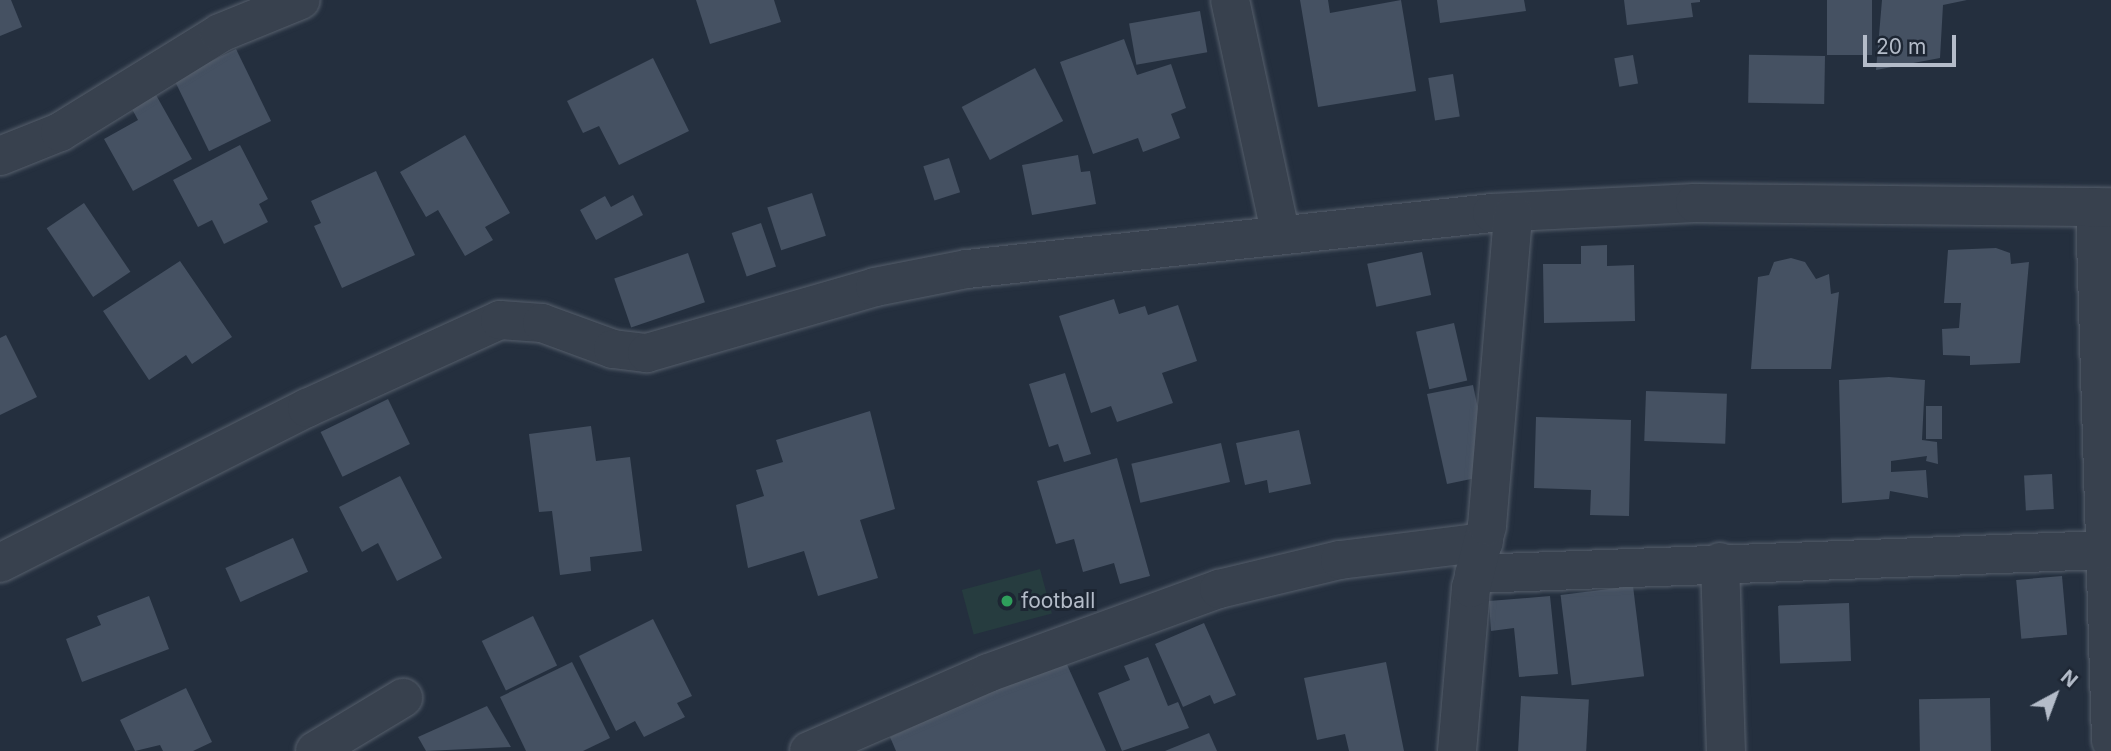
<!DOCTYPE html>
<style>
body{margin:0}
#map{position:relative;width:2111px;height:751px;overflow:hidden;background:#242f3e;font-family:Inter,sans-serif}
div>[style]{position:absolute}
.green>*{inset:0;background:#263c3f;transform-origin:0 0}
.building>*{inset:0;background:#455162;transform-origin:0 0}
.roads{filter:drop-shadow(0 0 2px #565f6c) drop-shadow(0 0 2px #565f6c)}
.minor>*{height:38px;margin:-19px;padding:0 19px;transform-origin:19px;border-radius:19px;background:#38414e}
.dots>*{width:19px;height:19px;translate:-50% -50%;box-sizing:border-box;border:4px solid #1d2633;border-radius:50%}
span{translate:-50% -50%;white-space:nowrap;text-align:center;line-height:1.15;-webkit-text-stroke:6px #1d2633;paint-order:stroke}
.poi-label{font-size:21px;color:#b4bcc9}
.left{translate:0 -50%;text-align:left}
.north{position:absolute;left:2020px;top:660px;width:70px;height:70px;-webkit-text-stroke:5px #1d2633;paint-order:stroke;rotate:41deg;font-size:19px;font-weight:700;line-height:28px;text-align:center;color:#b4bcc9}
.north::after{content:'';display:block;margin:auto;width:24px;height:32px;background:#b4bcc9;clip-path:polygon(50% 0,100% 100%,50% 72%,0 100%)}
.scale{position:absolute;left:1863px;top:35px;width:93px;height:32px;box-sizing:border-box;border:4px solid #b4bcc9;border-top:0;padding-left:9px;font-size:21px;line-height:24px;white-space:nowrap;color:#b4bcc9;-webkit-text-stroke:5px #1d2633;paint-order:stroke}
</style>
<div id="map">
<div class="green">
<div style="left:1040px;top:569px;width:46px;height:81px;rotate:75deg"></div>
</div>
<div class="building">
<div style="clip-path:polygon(0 0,11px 0,22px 27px,0 36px)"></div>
<div style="clip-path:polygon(696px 0,774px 0,781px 22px,710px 44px)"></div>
<div style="clip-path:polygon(1300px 0,1328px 0,1330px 13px,1401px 0,1416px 91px,1318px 107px)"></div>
<div style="clip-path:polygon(1437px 0,1524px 0,1526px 11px,1440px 23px)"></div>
<div style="clip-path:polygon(1624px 0,1700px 0,1700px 2px,1691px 3px,1693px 17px,1627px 25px)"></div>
<div style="left:1827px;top:0;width:45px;height:55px"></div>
<div style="clip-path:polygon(1882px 0,1967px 0,1943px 5px,1940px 58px,1876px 70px)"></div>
<div style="left:1200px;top:11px;width:42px;height:72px;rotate:80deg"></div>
<div style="clip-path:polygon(1124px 39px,1137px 75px,1171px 64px,1186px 108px,1171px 114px,1180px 138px,1143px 152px,1138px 138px,1093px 154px,1060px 62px)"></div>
<div style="left:236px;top:49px;width:80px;height:69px;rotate:64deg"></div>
<div style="left:1633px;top:55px;width:29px;height:19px;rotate:80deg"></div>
<div style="left:1825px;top:56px;width:48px;height:76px;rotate:91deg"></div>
<div style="clip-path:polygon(653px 58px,689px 131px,619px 165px,599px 126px,583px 133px,567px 101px)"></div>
<div style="left:1035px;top:68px;width:60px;height:83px;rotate:62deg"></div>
<div style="left:1453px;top:74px;width:43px;height:25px;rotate:81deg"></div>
<div style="clip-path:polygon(156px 95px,192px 159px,133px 191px,104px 139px,138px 120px,132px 109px)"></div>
<div style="clip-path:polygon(465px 135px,510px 213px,485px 227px,493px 240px,465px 256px,438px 210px,426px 217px,400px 172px)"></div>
<div style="clip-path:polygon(240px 145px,268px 199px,259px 204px,268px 222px,224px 244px,212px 220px,198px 227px,173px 180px)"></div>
<div style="clip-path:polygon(1078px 155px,1081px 172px,1090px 171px,1096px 204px,1032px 215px,1022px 165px)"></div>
<div style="left:949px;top:158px;width:36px;height:27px;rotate:72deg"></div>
<div style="clip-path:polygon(376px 171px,415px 255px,342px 288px,314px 226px,321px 223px,311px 201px)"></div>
<div style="left:812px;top:193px;width:45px;height:47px;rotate:72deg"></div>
<div style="clip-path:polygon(633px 195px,643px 215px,596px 240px,580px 210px,605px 196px,611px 207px)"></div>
<div style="left:84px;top:203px;width:83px;height:45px;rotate:56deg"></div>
<div style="left:761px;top:223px;width:46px;height:31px;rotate:71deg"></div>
<div style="clip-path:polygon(1607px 245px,1607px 266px,1634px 265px,1635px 321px,1544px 323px,1543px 264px,1581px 264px,1581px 246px)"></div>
<div style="clip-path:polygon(1996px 248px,2010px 253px,2011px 264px,2029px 262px,2020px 363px,1970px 365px,1970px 356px,1943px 355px,1942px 329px,1959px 328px,1961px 303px,1944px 303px,1948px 250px)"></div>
<div style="left:1422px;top:252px;width:44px;height:56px;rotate:78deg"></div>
<div style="left:688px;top:253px;width:52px;height:78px;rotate:71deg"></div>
<div style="clip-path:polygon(1791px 258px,1805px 262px,1816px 279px,1829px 274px,1831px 294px,1839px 292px,1831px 369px,1751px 369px,1758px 277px,1769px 275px,1774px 262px)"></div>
<div style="clip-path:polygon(180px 261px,232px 337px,192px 364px,186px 355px,149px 380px,103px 311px)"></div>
<div style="clip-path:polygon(1114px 299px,1119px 314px,1145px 306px,1148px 315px,1178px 305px,1197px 361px,1162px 373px,1173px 403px,1117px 422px,1111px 406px,1091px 413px,1059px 316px)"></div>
<div style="left:1454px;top:323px;width:59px;height:39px;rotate:77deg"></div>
<div style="clip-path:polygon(6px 335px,37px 397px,0 415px,0 338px)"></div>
<div style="clip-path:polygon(1065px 373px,1091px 454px,1064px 462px,1058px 444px,1049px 447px,1029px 384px)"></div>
<div style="clip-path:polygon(1889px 377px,1925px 380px,1922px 440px,1937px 442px,1938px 464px,1926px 461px,1927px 456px,1891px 461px,1891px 472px,1926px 470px,1928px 498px,1890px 491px,1889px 499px,1842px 503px,1839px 380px)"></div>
<div style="clip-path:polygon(1473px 385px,1489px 461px,1476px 478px,1447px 484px,1427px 394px)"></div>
<div style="left:1646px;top:391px;width:81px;height:50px;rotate:2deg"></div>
<div style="left:388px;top:399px;width:50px;height:75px;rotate:64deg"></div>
<div style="left:1926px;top:406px;width:16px;height:33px"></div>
<div style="clip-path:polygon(870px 411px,895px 509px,860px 520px,878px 578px,818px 596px,804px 551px,748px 568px,736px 505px,764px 496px,756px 470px,783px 462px,776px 440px)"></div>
<div style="clip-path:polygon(1536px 417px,1631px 420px,1629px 516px,1590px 515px,1591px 490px,1534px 488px)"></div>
<div style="clip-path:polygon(591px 426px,596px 461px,630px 457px,642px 551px,590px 557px,591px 571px,560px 575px,552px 511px,539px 512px,529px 434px)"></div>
<div style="clip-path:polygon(1299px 430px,1311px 484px,1269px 493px,1267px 480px,1245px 485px,1236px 443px)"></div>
<div style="left:1221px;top:443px;width:40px;height:92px;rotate:77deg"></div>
<div style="clip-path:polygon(1117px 458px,1150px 576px,1120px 584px,1114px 563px,1083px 572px,1074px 539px,1056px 544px,1037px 481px)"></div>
<div style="left:2052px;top:474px;width:35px;height:28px;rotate:87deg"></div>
<div style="clip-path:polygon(400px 476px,442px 558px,397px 581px,378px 543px,362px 552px,339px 507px)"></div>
<div style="left:293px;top:538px;width:37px;height:74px;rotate:66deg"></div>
<div style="left:2062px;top:576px;width:59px;height:46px;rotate:85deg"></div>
<div style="left:1633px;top:586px;width:91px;height:73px;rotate:83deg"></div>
<div style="clip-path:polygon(149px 596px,169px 649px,82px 682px,66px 639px,101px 625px,97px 616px)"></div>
<div style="clip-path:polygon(1550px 596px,1558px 674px,1519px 677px,1514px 628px,1491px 631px,1489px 601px)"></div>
<div style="left:1849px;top:603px;width:58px;height:71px;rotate:88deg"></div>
<div style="left:533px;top:616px;width:55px;height:57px;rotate:64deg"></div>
<div style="clip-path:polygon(653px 619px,692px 696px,677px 703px,685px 717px,644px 737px,635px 721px,616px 731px,579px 656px)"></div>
<div style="clip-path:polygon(1204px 623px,1236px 695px,1214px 704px,1210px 695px,1183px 707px,1155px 644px)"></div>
<div style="clip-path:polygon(1148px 657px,1168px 706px,1178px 702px,1189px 728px,1122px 751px,1098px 693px,1130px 680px,1124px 666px)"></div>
<div style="clip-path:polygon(1064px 658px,1106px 751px,896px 751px,890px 737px)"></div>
<div style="clip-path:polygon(572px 662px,610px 738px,583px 751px,526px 751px,500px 697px)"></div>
<div style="clip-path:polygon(1386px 662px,1404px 751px,1349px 751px,1345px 734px,1317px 740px,1304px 678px)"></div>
<div style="clip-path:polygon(186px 688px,212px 742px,193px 751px,163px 751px,160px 745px,135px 751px,120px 720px)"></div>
<div style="left:1521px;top:696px;width:68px;height:55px;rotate:3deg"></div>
<div style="left:1990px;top:698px;width:53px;height:71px;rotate:89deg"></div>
<div style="clip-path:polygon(487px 706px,511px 747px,426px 751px,418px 737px)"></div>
<div style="clip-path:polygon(1209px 733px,1217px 751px,1165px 751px)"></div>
</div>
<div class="roads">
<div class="minor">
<div style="left:1230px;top:0;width:240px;rotate:77.8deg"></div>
<div style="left:0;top:156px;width:65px;rotate:-21.8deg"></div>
<div style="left:60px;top:132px;width:188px;rotate:-31.7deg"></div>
<div style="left:220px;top:33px;width:87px;rotate:-22.2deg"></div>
<div style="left:2095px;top:207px;width:534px;rotate:88.28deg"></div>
<div style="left:1720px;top:562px;width:189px;rotate:88.2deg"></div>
<div style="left:0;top:563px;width:344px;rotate:-26.8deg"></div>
<div style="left:307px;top:408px;width:212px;rotate:-24.5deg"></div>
<div style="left:500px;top:320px;width:42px;rotate:4.1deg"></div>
<div style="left:542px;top:323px;width:76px;rotate:20.1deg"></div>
<div style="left:613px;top:349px;width:34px;rotate:7deg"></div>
<div style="left:647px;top:353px;width:237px;rotate:-16.1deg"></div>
<div style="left:875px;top:287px;width:94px;rotate:-11.1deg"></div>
<div style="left:967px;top:269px;width:528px;rotate:-6.09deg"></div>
<div style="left:1492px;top:213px;width:203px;rotate:-2.8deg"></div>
<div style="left:1695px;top:203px;width:416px;rotate:0.6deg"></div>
<div style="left:1474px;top:574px;width:631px;rotate:-2.18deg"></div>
<div style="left:315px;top:751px;width:103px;rotate:-31.1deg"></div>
<div style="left:809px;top:751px;width:195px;rotate:-23.5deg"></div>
<div style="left:988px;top:673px;width:246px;rotate:-20deg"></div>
<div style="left:1219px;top:589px;width:124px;rotate:-13.5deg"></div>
<div style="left:1340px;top:560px;width:145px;rotate:-7.1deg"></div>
<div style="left:1457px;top:751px;width:164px;rotate:-85.1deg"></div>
<div style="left:1471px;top:588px;width:64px;rotate:-75.5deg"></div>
<div style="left:1487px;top:526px;width:313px;rotate:-85.2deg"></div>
</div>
</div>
<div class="dots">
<div style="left:1007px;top:601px;background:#2e9e5b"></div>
</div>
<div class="poi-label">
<span class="left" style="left:1021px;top:601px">football</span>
</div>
<div class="north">N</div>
<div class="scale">20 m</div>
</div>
